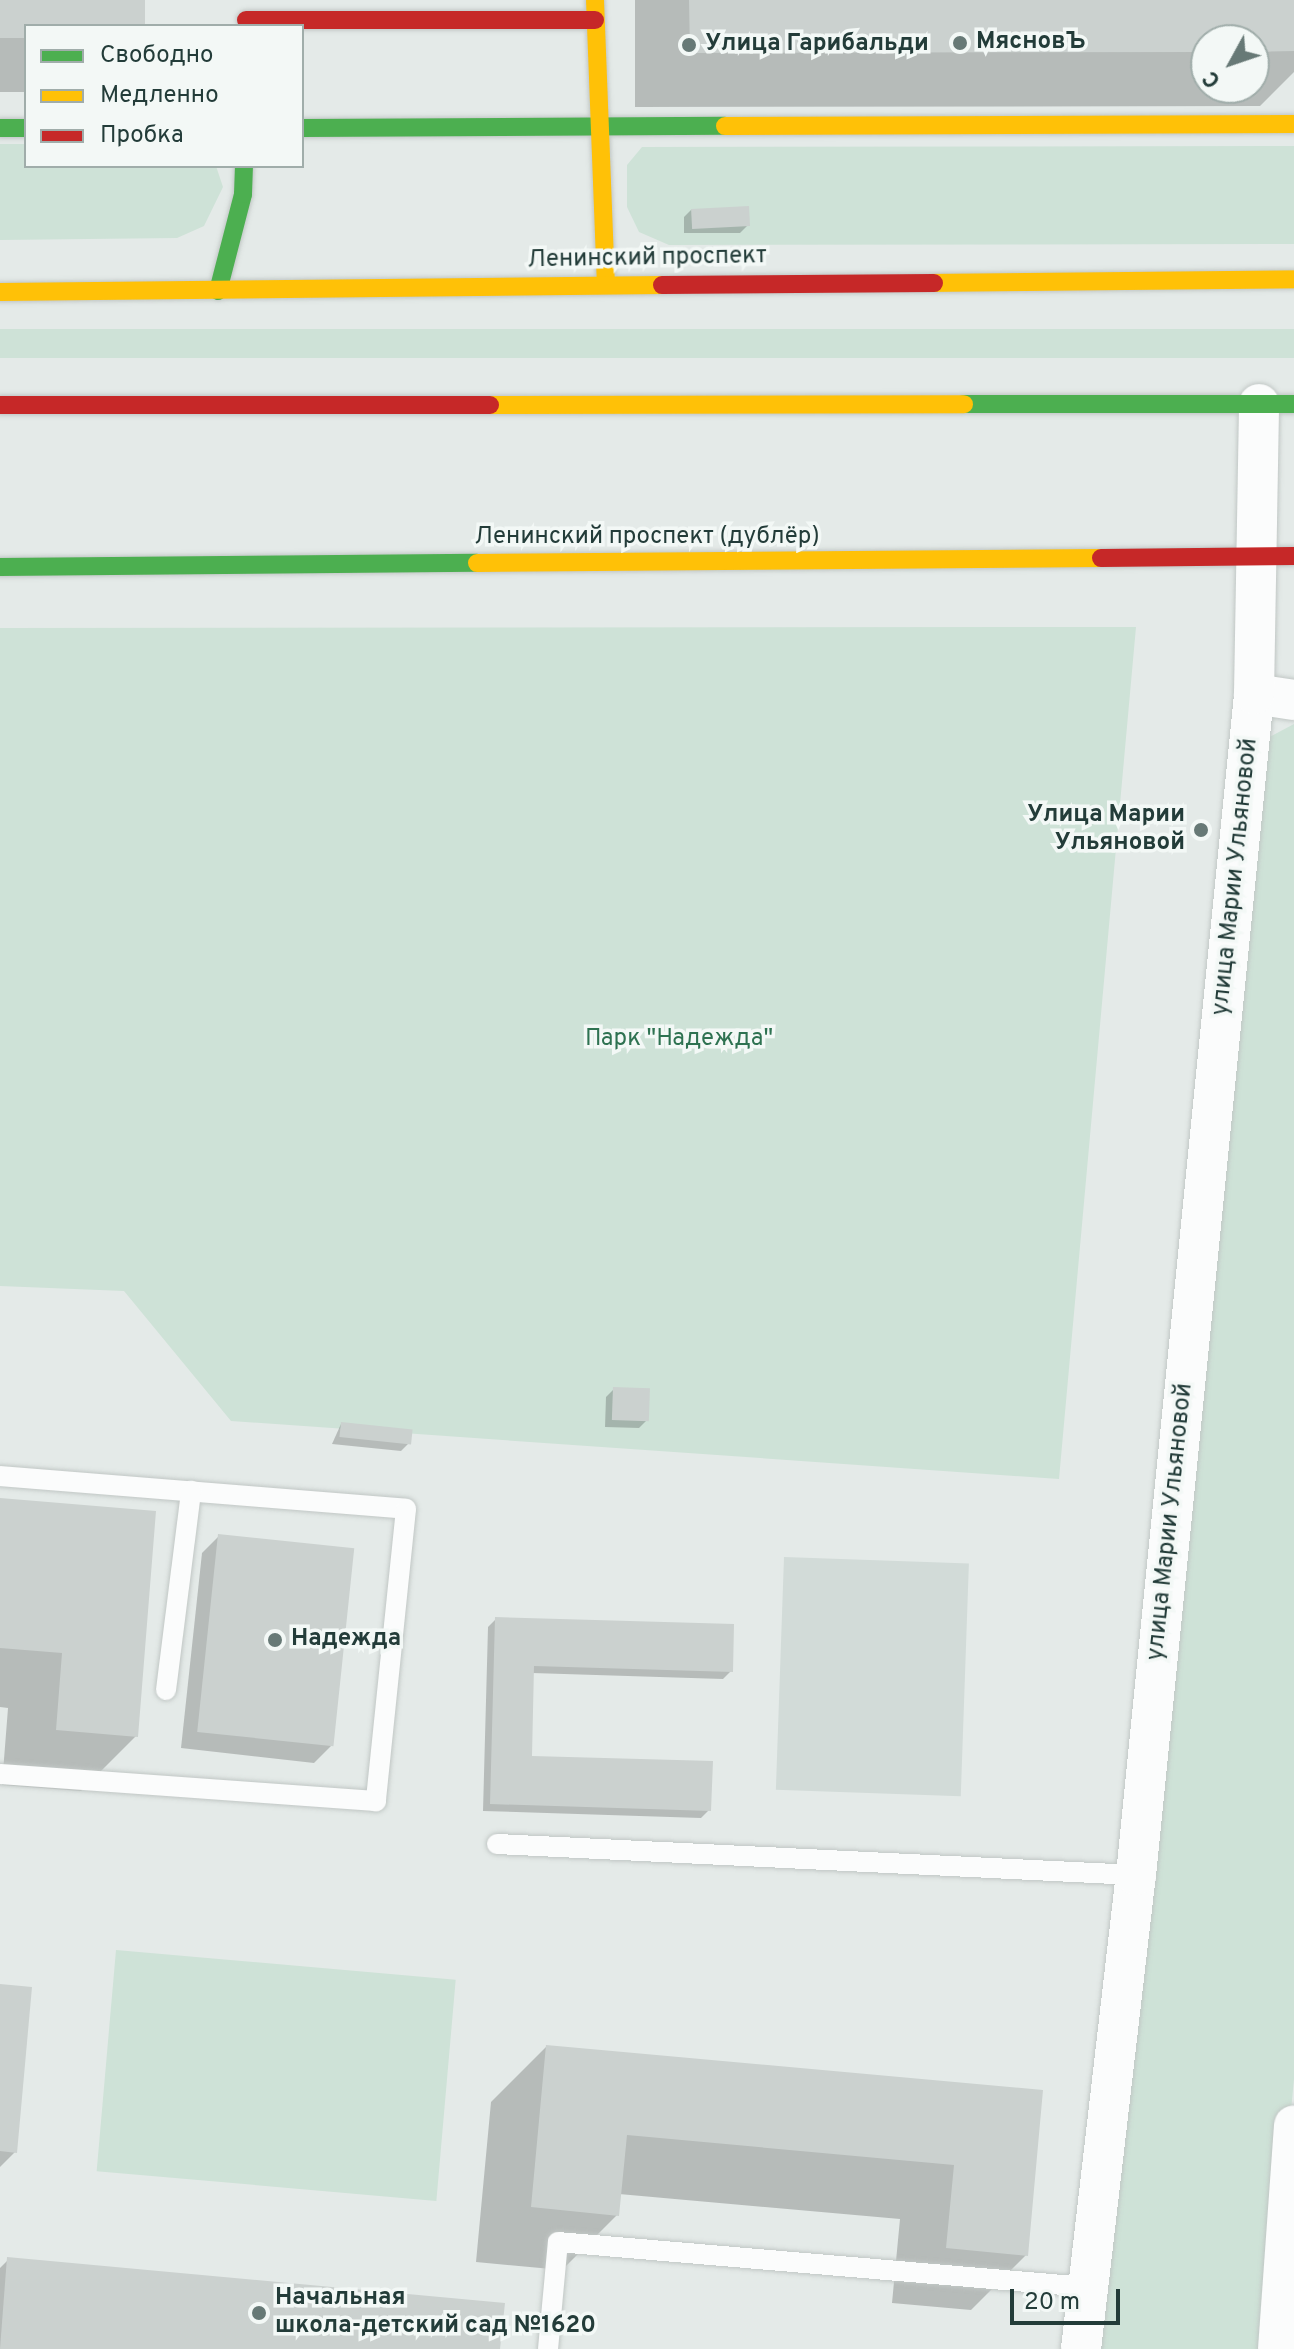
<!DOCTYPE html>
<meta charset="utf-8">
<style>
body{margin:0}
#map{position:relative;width:1294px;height:2349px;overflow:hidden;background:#e4eae8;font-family:Overpass,sans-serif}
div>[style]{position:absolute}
.built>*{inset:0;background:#d2dbd8;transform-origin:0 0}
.green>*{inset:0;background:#cee2d7;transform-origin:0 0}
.shadow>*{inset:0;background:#0003}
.building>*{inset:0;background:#cbd1cf;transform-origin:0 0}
.roads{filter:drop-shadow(0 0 2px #c1c7c5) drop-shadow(0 0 2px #c1c7c5)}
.lane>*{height:20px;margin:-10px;padding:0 10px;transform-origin:10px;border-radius:10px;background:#fbfcfc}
.street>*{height:40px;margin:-20px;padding:0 20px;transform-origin:20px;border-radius:20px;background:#fbfcfc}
.fast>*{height:18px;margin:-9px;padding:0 9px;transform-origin:9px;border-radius:9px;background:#4caf50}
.slow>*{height:18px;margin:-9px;padding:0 9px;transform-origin:9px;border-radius:9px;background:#ffc107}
.jam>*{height:18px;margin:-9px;padding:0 9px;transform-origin:9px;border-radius:9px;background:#c62828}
.dots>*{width:22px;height:22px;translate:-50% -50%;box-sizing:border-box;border:4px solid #f3f8f6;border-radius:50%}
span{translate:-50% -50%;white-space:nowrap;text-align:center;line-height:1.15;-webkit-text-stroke:7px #f3f8f6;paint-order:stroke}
.poi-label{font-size:24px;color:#233c39;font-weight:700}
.left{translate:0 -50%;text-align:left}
.right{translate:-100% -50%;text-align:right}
.street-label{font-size:24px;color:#233c39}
.park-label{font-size:24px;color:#2e7251}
.legend{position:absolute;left:24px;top:24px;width:280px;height:144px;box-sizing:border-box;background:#f3f8f6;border:2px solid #a0adaa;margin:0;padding:10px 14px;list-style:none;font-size:24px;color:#233c39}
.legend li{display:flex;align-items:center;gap:16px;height:40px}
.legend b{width:40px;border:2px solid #a0adaa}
.north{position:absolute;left:1190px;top:24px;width:80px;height:80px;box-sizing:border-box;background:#f3f8f6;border:2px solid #a0adaa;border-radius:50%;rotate:230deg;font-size:22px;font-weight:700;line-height:32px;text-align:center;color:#233c39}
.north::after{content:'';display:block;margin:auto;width:28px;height:36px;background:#677976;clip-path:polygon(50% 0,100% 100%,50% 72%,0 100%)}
.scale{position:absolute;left:1010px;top:2289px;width:110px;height:36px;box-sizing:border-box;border:4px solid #233c39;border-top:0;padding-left:10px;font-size:24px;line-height:28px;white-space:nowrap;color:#233c39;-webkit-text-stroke:6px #f3f8f6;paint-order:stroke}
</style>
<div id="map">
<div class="built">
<div style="left:784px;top:1557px;width:185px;height:233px;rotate:2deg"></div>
</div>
<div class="green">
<div style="clip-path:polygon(0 144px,26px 144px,26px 166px,216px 166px,223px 187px,204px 226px,177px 238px,0 240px)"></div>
<div style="clip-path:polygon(1294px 146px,1294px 244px,669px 245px,639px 232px,627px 207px,627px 165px,642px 147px)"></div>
<div style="left:1294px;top:329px;width:29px;height:1294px;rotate:90deg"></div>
<div style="clip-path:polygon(1136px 627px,1059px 1479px,231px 1421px,124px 1291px,0 1286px,0 628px)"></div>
<div style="clip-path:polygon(1294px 724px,1294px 2079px,1268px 2349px,1100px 2349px,1256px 744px)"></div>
<div style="left:116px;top:1950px;width:341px;height:222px;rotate:5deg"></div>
</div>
<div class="shadow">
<div style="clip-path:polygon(0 0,143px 0,143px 26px,26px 26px,26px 92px,0 92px)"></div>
<div style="clip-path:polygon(evenodd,635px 0,1294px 0,1294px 72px,1260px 106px,635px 107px,635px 0,1206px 40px,1254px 40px,1254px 88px,1206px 88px,1206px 40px)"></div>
<div style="clip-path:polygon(692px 209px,748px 225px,740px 233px,684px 233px,684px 217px)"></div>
<div style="clip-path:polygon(614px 1389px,647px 1420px,639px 1428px,605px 1427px,606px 1397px)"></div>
<div style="clip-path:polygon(341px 1424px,409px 1443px,401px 1451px,332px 1444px)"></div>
<div style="clip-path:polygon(0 1500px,136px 1736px,81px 1791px,2px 1785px,8px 1708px,0 1707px)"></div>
<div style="clip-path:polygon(219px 1536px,331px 1746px,314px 1763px,181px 1748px,202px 1553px)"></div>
<div style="clip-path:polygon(496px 1619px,731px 1671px,723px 1679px,532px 1673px,530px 1758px,709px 1810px,701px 1818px,483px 1811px,488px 1627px)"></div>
<div style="clip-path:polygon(0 1986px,15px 2152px,0 2167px)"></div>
<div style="clip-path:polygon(546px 2047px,1041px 2092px,1026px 2255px,971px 2310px,892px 2303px,900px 2219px,619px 2194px,617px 2215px,562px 2270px,476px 2262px,491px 2102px)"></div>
<div style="clip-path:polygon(8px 2260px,498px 2349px,0 2349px,0 2268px)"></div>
</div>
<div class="building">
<div style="clip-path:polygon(0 0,145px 0,145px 26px,26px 26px,26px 38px,0 38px)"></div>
<div style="clip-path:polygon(689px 0,1294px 0,1294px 51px,1254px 52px,1254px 40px,1206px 40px,1206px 52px,690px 53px)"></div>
<div style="left:749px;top:206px;width:20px;height:58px;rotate:87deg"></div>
<div style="left:613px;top:1387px;width:37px;height:33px;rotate:2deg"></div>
<div style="left:341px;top:1422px;width:72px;height:15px;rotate:6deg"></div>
<div style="clip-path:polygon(0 1498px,156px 1511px,138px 1737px,56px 1730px,62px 1653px,0 1648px)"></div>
<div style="left:218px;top:1534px;width:137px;height:199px;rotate:6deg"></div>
<div style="clip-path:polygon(495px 1617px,734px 1624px,733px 1672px,534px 1666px,532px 1756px,713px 1761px,711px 1811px,490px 1804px)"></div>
<div style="clip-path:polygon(0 1984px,32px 1987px,17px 2153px,0 2151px)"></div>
<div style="clip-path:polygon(546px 2045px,1043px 2090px,1028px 2256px,946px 2248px,954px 2165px,627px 2135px,619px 2216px,531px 2207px)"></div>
<div style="clip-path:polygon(7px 2257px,505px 2303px,500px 2349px,0 2349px)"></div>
</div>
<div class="roads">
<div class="lane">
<div style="left:0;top:1476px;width:407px;rotate:4.6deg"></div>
<div style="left:406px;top:1509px;width:294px;rotate:95.9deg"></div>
<div style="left:376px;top:1801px;width:377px;rotate:-175.9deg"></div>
<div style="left:166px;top:1690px;width:201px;rotate:-82.8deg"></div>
<div style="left:497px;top:1844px;width:640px;rotate:2.78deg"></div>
<div style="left:548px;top:2349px;width:107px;rotate:-84.7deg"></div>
<div style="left:558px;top:2242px;width:530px;rotate:4.87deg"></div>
</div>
<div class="street">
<div style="left:1254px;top:694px;width:40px;rotate:8.5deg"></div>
<div style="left:1081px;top:2349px;width:477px;rotate:-83.4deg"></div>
<div style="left:1136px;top:1875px;width:1187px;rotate:-84.29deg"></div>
<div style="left:1254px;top:694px;width:290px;rotate:-89deg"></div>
<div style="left:1278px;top:2349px;width:224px;rotate:-85.9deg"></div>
</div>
<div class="fast">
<div style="left:0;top:128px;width:26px"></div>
<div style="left:302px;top:128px;width:423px;rotate:-0.3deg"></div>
<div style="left:218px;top:291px;width:100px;rotate:-75.5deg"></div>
<div style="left:243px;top:194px;width:28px;rotate:-88deg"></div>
<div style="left:964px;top:404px;width:330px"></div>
<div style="left:0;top:567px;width:477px;rotate:-0.5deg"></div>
</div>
<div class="slow">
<div style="left:595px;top:0;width:283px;rotate:87.8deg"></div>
<div style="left:725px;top:126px;width:569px;rotate:-0.2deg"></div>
<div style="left:934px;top:283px;width:360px;rotate:-0.6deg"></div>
<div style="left:0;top:292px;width:662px;rotate:-0.61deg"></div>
<div style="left:490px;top:405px;width:474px;rotate:-0.1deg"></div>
<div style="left:477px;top:563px;width:624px;rotate:-0.46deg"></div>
</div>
<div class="jam">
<div style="left:246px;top:20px;width:349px"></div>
<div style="left:662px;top:285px;width:272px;rotate:-0.4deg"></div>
<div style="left:0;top:405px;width:490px"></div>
<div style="left:1101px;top:558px;width:193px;rotate:-0.6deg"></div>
</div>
</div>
<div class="dots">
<div style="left:960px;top:43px;background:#677976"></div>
<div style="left:689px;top:45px;background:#677976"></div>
<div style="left:1201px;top:830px;background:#677976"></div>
<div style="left:275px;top:1640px;background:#677976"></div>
<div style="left:259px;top:2313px;background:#677976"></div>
</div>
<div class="poi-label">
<span class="left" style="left:976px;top:43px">МясновЪ</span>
<span class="left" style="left:705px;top:45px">Улица Гарибальди</span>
<span class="right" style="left:1185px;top:830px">Улица Марии<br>Ульяновой</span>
<span class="left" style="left:291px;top:1640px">Надежда</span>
<span class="left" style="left:275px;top:2313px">Начальная<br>школа-детский сад №1620</span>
</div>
<div class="street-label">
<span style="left:647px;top:259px;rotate:-1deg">Ленинский проспект</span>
<span style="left:647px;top:538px">Ленинский проспект (дублёр)</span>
<span style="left:1236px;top:877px;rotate:-84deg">улица Марии Ульяновой</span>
<span style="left:1171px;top:1522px;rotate:-84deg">улица Марии Ульяновой</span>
</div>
<div class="park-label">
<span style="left:679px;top:1040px">Парк "Надежда"</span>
</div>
<ul class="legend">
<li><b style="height:10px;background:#4caf50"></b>Свободно</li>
<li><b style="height:10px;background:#ffc107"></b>Медленно</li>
<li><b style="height:10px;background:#c62828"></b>Пробка</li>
</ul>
<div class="north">С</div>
<div class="scale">20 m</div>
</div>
